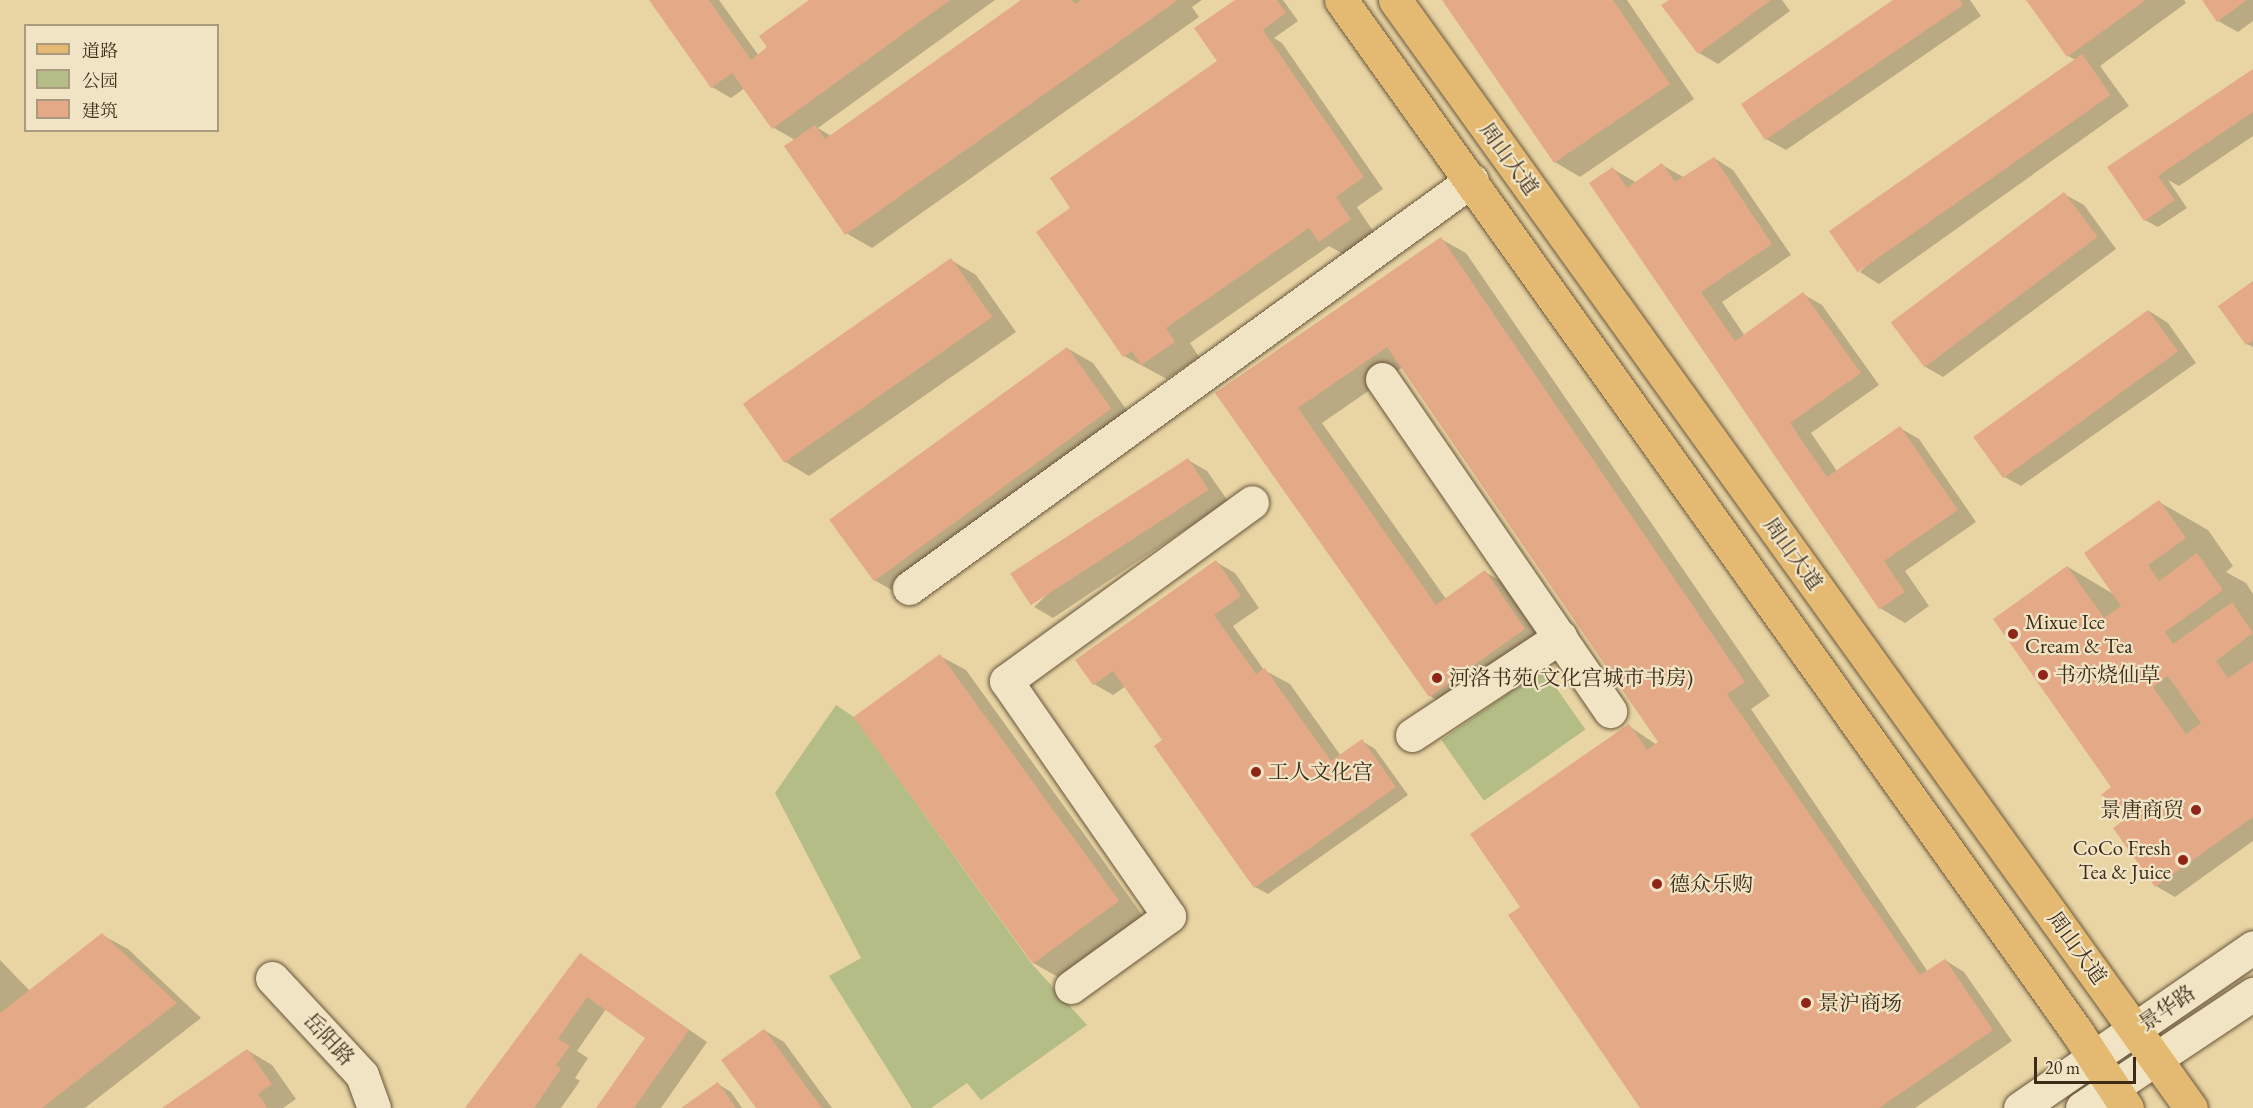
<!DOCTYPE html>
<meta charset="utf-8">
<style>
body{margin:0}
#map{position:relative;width:2253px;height:1108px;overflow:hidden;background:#e9d5a4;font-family:"EB Garamond","Noto Serif SC",serif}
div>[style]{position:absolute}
.green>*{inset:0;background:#b5bd87;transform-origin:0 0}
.shadow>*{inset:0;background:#0003}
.building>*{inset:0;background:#e4a986;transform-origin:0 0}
.roads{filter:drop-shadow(0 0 2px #68563c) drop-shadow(0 0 2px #68563c)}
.street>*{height:33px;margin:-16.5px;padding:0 16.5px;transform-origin:16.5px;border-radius:16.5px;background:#f1e4c4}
.secondary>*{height:33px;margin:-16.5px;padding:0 16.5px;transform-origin:16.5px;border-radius:16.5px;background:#f1e4c4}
.primary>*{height:33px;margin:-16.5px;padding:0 16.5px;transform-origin:16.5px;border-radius:16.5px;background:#e4ba72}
.dots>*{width:16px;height:16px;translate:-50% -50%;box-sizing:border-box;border:3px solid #f1e4c4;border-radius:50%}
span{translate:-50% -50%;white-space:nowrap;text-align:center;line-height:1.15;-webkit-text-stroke:4.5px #f1e4c4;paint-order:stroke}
.street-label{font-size:21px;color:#3d2b1a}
.poi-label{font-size:21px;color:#3d2b1a}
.left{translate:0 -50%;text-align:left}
.right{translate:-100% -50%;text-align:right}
.legend{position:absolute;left:24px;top:24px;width:195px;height:108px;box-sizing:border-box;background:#f1e4c4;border:2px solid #a99a80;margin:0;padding:8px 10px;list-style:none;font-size:18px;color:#3d2b1a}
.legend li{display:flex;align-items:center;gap:12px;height:30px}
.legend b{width:30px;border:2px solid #a99a80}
.scale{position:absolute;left:2034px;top:1057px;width:102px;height:27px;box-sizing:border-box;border:3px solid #3d2b1a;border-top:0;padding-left:8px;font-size:18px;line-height:21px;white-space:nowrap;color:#3d2b1a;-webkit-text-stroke:4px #f1e4c4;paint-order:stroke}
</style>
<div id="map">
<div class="green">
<div style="left:1543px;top:669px;width:74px;height:124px;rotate:55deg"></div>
<div style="clip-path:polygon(836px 705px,854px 717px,1032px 964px,1087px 1025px,981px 1100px,967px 1083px,931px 1108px,912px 1108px,829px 976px,861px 958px,775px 793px)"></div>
</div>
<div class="shadow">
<div style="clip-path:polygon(651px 0,719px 0,759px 56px,811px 0,995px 0,818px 128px,831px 136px,1024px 0,1202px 0,1192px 7px,1199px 17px,872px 248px,846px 233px,795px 140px,774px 128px,745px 88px,731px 98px,712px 87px)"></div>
<div style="clip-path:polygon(1238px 0,1283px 0,1298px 21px,1274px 38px,1282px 43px,1383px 189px,1357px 207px,1375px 234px,1345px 255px,1329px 246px,1190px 343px,1199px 357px,1167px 379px,1124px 356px,1038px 232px,1073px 208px,1220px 61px)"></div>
<div style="clip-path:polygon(1444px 0,1627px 0,1694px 99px,1580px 177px,1555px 162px)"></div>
<div style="clip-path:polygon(1671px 0,1782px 0,1790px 11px,1718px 64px,1699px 53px)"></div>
<div style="clip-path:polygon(1895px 0,1970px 0,1981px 16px,1786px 150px,1766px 139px,1743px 104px)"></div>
<div style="clip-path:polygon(2027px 0,2184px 0,2186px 3px,2100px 66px,2129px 106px,1879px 284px,1860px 272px,2076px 60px,2068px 56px)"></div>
<div style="clip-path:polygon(2204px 0,2253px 0,2253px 21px,2238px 32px,2218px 21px)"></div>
<div style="clip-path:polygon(2253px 71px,2253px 136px,2179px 186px,2168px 180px,2187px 208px,2158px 227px,2145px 220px,2109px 168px)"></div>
<div style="clip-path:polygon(1714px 158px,1733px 170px,1791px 255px,1722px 302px,1745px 336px,1803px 294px,1822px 305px,1879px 385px,1811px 433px,1837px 471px,1900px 428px,1919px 439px,1976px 522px,1905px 571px,1929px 606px,1905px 623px,1880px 608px,1613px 169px,1637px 183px,1662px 165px,1685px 178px)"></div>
<div style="clip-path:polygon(2064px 194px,2084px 205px,2116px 249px,1943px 377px,1924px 366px)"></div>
<div style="clip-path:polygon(1441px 239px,1466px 253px,1770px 696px,1751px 709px,1928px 972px,1945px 960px,1964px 972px,2012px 1041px,1915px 1108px,1642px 1108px,1629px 726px,1657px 745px,1660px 742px,1403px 367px,1322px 423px,1446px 599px,1485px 572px,1510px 586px,1549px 643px,1455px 710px,1430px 696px,1217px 393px)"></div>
<div style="clip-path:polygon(951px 260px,976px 275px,1016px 332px,809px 476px,784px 461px)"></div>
<div style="clip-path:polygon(2253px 283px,2253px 347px,2247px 344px)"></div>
<div style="clip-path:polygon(2149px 311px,2168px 323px,2196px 363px,2021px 486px,2001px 475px)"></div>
<div style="clip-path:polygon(1067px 348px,1093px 363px,1136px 423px,899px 594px,874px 580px)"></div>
<div style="clip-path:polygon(1188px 460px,1207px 471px,1228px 501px,1053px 618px,1034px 607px)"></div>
<div style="clip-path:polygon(2159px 502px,2208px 530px,2233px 566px,2226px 572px,2246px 583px,2253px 594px,2253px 841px,2175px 897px,2156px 886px,2135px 814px,2103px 795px,2114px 787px,2068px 567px,2115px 595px)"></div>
<div style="clip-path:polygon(1216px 562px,1235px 573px,1259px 608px,1233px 626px,1264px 670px,1290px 684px,1341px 756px,1362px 741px,1375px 749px,1408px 795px,1268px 894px,1255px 887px,1164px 740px,1126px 686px,1113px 695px,1094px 684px)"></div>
<div style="clip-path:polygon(940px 656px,966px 670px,1143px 916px,1058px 977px,1033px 963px)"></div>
<div style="clip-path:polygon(102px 935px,128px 949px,201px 1018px,85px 1108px,0 1108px,0 960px,30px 991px)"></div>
<div style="clip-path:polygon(581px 955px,707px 1042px,661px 1108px,597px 1108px,647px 1038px,606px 1009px,577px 1051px,588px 1058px,575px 1078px,580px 1081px,561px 1108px,466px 1108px)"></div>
<div style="clip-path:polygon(764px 1030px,784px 1042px,832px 1108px,758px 1108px)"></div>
<div style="clip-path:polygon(247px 1050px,272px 1065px,296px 1099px,283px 1108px,165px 1108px)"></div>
<div style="clip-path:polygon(718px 1084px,731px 1092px,742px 1108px,684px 1108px)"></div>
</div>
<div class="building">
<div style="clip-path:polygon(649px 0,709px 0,751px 60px,767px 47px,759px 36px,809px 0,950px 0,772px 129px,732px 73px,711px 88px)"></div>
<div style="clip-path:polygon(1021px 0,1072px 0,1075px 4px,1081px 0,1178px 0,845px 235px,784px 146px,815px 125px,825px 139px)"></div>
<div style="clip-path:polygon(1235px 0,1277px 0,1286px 13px,1263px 30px,1364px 177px,1336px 197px,1351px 219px,1319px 242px,1309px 228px,1166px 328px,1175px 342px,1141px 365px,1132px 351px,1123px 357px,1036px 232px,1070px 208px,1050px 178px,1217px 61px,1194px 28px)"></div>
<div style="clip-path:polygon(1442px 0,1613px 0,1670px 84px,1554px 163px)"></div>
<div style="clip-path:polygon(1669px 0,1771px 0,1698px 54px,1661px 5px)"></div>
<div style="clip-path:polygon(1893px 0,1960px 0,1963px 5px,1765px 140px,1741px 104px)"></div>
<div style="clip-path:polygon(2026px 0,2146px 0,2067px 57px)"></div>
<div style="clip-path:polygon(2202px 0,2247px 0,2217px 22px)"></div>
<div style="left:2082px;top:54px;width:50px;height:309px;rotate:55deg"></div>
<div style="clip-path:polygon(2253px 69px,2253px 112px,2158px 176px,2175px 200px,2144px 221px,2107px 167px)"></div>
<div style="clip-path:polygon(1714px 157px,1772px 244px,1701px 292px,1735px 341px,1803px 292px,1861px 373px,1790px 423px,1827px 477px,1900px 426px,1958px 510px,1884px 561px,1905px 592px,1879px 609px,1589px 183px,1613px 167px,1627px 188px,1662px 163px,1675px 182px)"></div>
<div style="left:2064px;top:192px;width:56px;height:217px;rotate:53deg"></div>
<div style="clip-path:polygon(1441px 237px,1745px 682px,1727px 694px,1920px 975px,1945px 959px,1993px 1030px,1879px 1108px,1640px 1108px,1508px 915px,1520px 907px,1470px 834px,1629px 724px,1647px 750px,1658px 742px,1387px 347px,1298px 408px,1436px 605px,1485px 570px,1525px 629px,1429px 697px,1215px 393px)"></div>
<div style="left:951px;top:258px;width:72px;height:254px;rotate:55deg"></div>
<div style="clip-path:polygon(2253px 281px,2253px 340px,2246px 345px,2218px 306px)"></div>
<div style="left:2148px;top:310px;width:51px;height:216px;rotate:54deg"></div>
<div style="left:1067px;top:347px;width:76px;height:294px;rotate:54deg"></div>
<div style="left:1188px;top:458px;width:38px;height:212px;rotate:57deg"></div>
<div style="clip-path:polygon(evenodd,2159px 500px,2186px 538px,2148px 565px,2159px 581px,2197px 553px,2223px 590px,2165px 632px,2173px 644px,2232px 602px,2253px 633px,2216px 661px,2228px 678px,2253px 661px,2253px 817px,2155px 887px,2113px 828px,2147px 804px,2124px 810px,2101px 795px,2111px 787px,1993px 619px,2067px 566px,2104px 618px,2121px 606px,2084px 553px,2159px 500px,2168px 676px,2201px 723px,2186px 734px,2153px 687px,2168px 676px)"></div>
<div style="clip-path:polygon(1216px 560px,1241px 596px,1214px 615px,1256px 674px,1265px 668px,1331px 761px,1362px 739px,1396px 787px,1254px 888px,1154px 746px,1162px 740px,1113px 671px,1093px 685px,1075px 660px)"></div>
<div style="left:940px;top:654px;width:305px;height:107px;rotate:54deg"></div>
<div style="clip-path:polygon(102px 933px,177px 1003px,42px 1108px,0 1108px,0 1013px)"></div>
<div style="clip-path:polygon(580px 953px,689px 1030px,634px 1108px,596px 1108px,645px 1038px,587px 997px,558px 1039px,570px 1046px,556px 1065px,561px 1069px,534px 1108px,465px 1108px)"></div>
<div style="clip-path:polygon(764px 1029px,822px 1108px,756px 1108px,721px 1060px)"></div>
<div style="clip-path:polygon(247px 1049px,272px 1084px,258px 1094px,268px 1108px,162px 1108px)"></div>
<div style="clip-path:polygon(718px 1082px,736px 1108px,681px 1108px)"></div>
</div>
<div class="roads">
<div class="street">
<div style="left:1382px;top:379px;width:403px;rotate:55.5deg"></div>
<div style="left:909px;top:588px;width:695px;rotate:-35.93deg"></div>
<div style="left:1412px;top:735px;width:178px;rotate:-33.5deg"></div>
<div style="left:272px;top:978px;width:132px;rotate:47.1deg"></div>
<div style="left:362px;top:1075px;width:35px;rotate:70deg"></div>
<div style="left:1071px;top:987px;width:121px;rotate:-35.9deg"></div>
<div style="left:1169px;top:916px;width:286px;rotate:-124.7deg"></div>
<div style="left:1006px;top:681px;width:304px;rotate:-36deg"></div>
</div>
<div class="secondary">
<div style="left:2020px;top:1108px;width:283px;rotate:-34.6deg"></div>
<div style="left:2082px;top:1108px;width:206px;rotate:-33.7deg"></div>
</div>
<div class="primary">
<div style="left:1341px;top:0;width:1268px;rotate:54.5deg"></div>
<div style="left:2077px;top:1032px;width:91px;rotate:56.7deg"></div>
<div style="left:1395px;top:0;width:1364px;rotate:54.31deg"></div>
</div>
</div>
<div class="dots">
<div style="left:2013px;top:634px;background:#8f2418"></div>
<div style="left:2043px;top:675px;background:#8f2418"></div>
<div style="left:1437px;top:678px;background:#8f2418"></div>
<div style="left:1256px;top:772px;background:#8f2418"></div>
<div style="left:2196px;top:810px;background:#8f2418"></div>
<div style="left:2183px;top:860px;background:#8f2418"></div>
<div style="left:1657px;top:884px;background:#8f2418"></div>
<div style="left:1806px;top:1003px;background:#8f2418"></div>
</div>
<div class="street-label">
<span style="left:1509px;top:159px;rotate:54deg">周山大道</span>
<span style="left:1793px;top:554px;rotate:54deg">周山大道</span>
<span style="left:2077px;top:948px;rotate:54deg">周山大道</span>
<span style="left:2167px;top:1008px;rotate:-35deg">景华路</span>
<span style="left:329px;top:1039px;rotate:47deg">岳阳路</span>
</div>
<div class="poi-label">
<span class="left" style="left:2025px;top:634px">Mixue Ice<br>Cream &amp; Tea</span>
<span class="left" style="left:2055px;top:675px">书亦烧仙草</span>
<span class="left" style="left:1449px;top:678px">河洛书苑(文化宫城市书房)</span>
<span class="left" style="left:1268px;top:772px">工人文化宫</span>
<span class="right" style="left:2184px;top:810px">景唐商贸</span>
<span class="right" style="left:2171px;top:860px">CoCo Fresh<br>Tea &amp; Juice</span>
<span class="left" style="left:1669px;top:884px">德众乐购</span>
<span class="left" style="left:1818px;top:1003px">景沪商场</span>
</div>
<ul class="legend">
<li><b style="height:8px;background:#e4ba72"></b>道路</li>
<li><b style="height:16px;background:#b5bd87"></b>公园</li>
<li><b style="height:16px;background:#e4a986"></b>建筑</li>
</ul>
<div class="scale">20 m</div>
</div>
